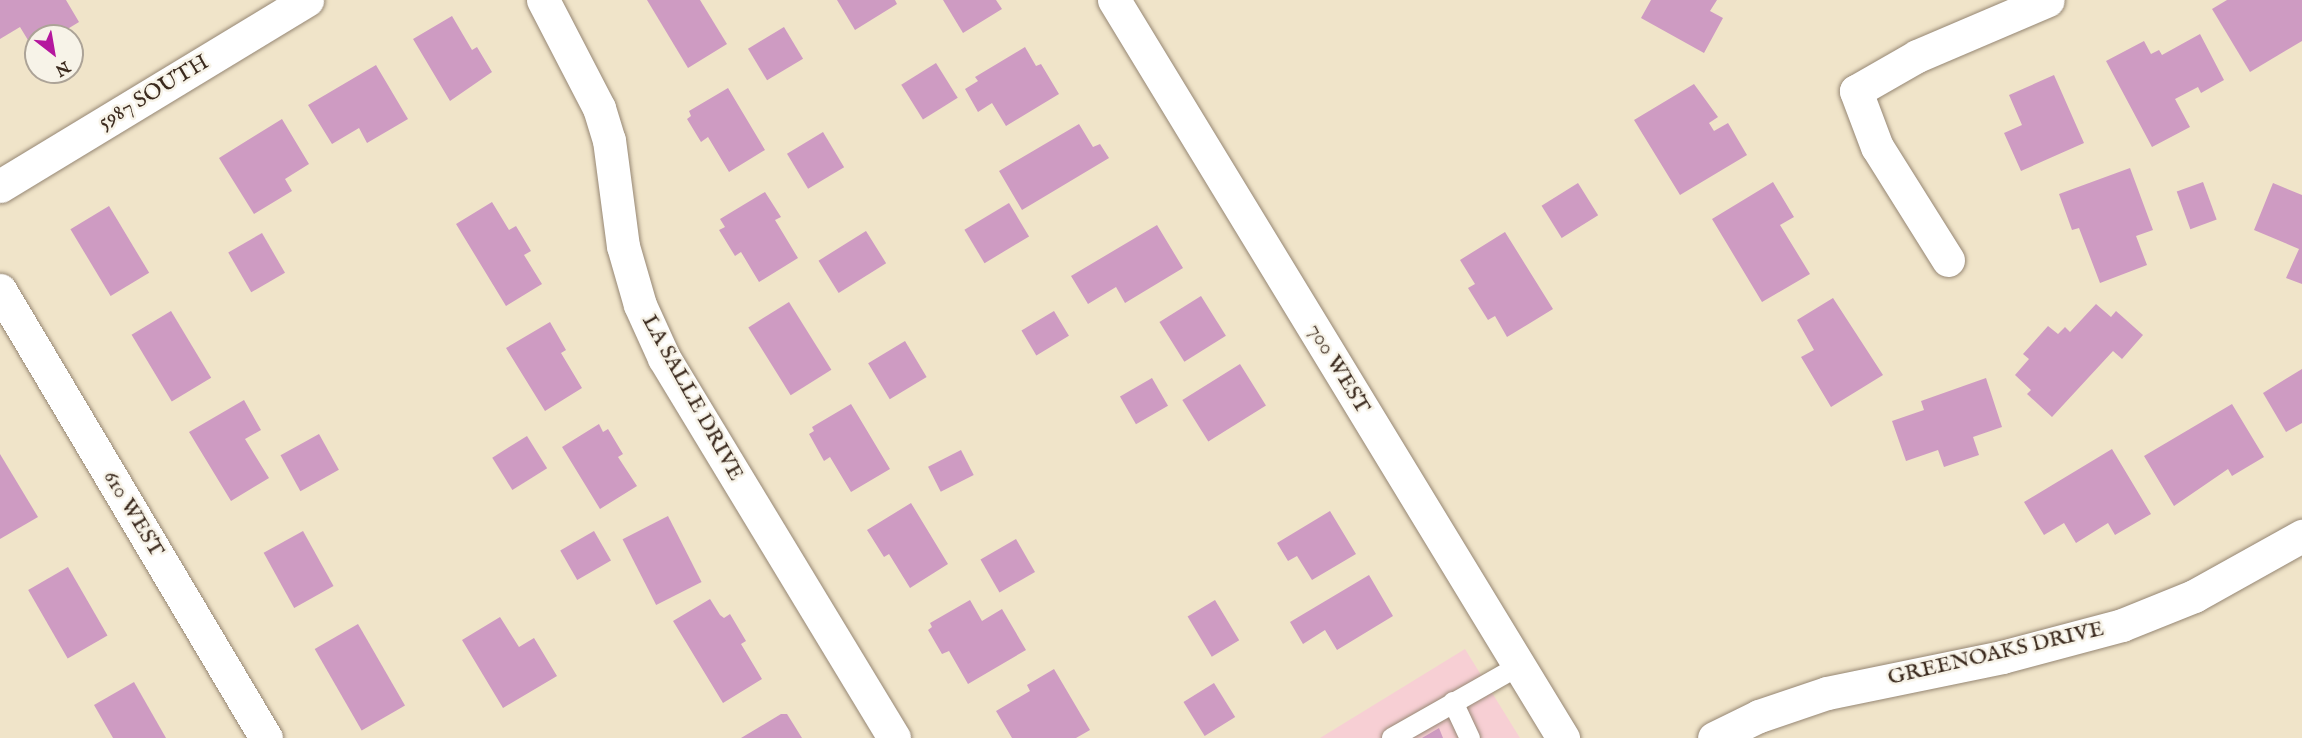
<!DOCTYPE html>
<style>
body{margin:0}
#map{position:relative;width:2302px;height:738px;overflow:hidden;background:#f0e4c9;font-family:"IM FELL English",serif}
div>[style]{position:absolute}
.built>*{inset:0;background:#f7cfd4}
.building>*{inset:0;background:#ce9bc2;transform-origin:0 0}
.roads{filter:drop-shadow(0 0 2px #968774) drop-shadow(0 0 2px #968774)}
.service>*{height:20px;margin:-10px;padding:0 10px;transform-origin:10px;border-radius:10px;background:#fff}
.minor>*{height:33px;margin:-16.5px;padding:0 16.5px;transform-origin:16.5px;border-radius:16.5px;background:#fff}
.secondary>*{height:33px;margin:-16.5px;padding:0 16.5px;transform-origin:16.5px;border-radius:16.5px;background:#fff}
span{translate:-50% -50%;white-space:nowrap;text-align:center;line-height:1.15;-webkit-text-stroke:5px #f7f3e8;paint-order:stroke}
.street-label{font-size:22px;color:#3b2a1e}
.north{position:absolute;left:24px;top:24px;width:60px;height:60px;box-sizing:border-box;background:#f7f3e8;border:2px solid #aca397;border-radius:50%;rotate:149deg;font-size:16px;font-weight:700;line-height:24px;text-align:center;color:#3b2a1e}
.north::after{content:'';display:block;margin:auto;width:21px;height:27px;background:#b5179e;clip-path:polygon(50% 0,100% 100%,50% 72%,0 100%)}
</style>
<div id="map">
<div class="built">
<div style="clip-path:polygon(1465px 649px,1520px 738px,1320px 738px)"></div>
</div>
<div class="building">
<div style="clip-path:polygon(0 0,66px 0,79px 22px,56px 36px,36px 36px,34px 50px,20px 27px,0 39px)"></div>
<div style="clip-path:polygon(647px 0,700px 0,727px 44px,688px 68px)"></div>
<div style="clip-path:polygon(837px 0,895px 0,897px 4px,855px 30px)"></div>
<div style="clip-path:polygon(943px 0,996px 0,1002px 9px,963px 33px)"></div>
<div style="clip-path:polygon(1651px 0,1717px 0,1710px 11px,1723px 18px,1704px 53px,1641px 18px)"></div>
<div style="clip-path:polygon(2227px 0,2302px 0,2302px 41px,2250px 72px,2212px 9px)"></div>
<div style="clip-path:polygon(452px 16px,472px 50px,477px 47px,492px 72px,450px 101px,413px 39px)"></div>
<div style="left:784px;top:27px;width:37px;height:42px;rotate:59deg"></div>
<div style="clip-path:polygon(2200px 34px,2224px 80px,2201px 93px,2198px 87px,2175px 99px,2190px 127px,2152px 147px,2106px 61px,2144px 41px,2151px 54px,2159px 50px,2162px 55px)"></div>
<div style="clip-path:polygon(1025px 47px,1036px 66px,1041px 64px,1059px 94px,1006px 126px,992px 103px,978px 112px,965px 89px,978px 81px,975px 77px)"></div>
<div style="left:936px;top:63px;width:41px;height:41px;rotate:58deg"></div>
<div style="clip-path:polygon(376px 65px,408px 119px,367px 143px,359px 128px,332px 144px,308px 105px)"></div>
<div style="clip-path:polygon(2054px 75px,2084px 143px,2021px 171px,2004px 133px,2022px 125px,2009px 95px)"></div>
<div style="clip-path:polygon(1694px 84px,1718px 117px,1709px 123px,1714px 131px,1728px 123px,1747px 155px,1680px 195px,1634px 120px)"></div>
<div style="clip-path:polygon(728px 88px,765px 150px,729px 172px,708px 137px,701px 142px,687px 119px,691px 116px,689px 111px)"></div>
<div style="clip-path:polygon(282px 119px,309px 164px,285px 179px,292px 191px,254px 214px,219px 158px)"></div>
<div style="clip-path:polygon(1079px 124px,1093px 147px,1100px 144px,1109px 158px,1022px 210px,999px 171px)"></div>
<div style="left:823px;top:132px;width:41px;height:42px;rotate:59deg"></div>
<div style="clip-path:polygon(2130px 168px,2153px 230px,2136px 236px,2147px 265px,2100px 283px,2079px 228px,2072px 230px,2059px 194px)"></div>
<div style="clip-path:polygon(1773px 182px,1794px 217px,1780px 225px,1810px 274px,1762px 302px,1712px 219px)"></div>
<div style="left:2203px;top:182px;width:40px;height:28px;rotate:70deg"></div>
<div style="left:1578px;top:183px;width:38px;height:43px;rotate:58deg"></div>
<div style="clip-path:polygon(2273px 183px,2302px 195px,2302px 284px,2286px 278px,2299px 249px,2254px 230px)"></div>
<div style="clip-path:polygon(765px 192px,781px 217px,775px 220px,798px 258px,759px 282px,741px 252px,735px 256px,719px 230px,725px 227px,720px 219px)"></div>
<div style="clip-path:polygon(492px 202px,509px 230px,516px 226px,531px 251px,524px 255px,542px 284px,506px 306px,456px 224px)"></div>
<div style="left:1009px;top:203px;width:39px;height:52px;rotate:59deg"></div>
<div style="left:109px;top:206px;width:78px;height:45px;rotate:59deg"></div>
<div style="clip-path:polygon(1157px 225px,1183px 268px,1125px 303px,1116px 287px,1088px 304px,1071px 276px)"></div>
<div style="left:866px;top:231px;width:38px;height:56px;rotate:58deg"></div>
<div style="clip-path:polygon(1505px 232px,1553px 309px,1507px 337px,1495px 316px,1488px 320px,1468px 288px,1475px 284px,1460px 260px)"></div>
<div style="left:262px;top:233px;width:46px;height:39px;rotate:60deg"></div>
<div style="left:1201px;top:296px;width:47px;height:49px;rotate:58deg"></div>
<div style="clip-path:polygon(1833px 298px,1883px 375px,1831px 407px,1801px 357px,1814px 350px,1797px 320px)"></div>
<div style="left:789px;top:302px;width:80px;height:48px;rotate:58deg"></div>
<div style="clip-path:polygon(2096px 304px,2111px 317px,2116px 311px,2143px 335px,2122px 359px,2113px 351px,2052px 417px,2027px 394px,2031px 390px,2015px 375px,2029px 359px,2023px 354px,2048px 326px,2058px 334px,2065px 327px,2070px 332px)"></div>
<div style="left:171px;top:311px;width:78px;height:46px;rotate:59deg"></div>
<div style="left:1054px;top:311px;width:29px;height:38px;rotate:59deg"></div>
<div style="clip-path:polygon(550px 322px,566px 350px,561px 353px,582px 388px,545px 411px,506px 348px)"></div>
<div style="left:905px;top:341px;width:42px;height:43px;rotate:59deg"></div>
<div style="left:1240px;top:364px;width:49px;height:68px;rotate:58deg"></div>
<div style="clip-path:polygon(2302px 369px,2302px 423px,2286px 432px,2263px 393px)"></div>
<div style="left:1152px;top:378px;width:32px;height:37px;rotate:60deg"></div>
<div style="clip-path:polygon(1986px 378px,2002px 427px,1973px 437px,1979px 455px,1944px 467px,1938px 450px,1906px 461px,1892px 421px,1924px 410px,1921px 401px)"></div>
<div style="clip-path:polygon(244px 400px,261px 430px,245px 439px,269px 478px,231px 501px,189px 432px)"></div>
<div style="clip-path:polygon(851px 404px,890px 469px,851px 492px,830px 457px,824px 461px,809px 434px,814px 431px,812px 427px)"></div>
<div style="clip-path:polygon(2232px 404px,2264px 457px,2232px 476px,2228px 469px,2174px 506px,2144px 456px)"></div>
<div style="clip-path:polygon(599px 424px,603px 432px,608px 429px,623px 454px,618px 457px,637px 486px,600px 509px,562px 447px)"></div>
<div style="left:319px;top:434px;width:41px;height:44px;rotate:61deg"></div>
<div style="left:527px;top:436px;width:38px;height:41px;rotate:58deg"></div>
<div style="clip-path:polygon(2112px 449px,2151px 514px,2115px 535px,2108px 523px,2076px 543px,2064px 523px,2044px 535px,2024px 502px)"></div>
<div style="left:961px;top:450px;width:28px;height:37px;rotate:63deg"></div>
<div style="clip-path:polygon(0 454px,38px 517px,0 539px)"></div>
<div style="clip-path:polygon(911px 503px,948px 564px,910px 588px,889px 554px,884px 557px,867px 530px)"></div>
<div style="clip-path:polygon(1330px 511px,1356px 554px,1312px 580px,1297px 556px,1288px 561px,1277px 543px)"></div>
<div style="left:668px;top:516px;width:74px;height:51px;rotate:63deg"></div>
<div style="left:303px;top:531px;width:63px;height:45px;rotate:61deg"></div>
<div style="left:594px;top:531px;width:34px;height:39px;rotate:60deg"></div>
<div style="left:1016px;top:539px;width:38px;height:41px;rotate:60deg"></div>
<div style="left:68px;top:567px;width:79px;height:46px;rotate:60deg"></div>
<div style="clip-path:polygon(1369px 575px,1393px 616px,1337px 650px,1325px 630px,1303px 644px,1290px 622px)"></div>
<div style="clip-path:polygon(710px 599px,720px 615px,724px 618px,730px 614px,746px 641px,741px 644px,762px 679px,723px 703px,673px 621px)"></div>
<div style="clip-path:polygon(970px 600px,982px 621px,1002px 609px,1026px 650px,968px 684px,949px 651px,942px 654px,928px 630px,932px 627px,930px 623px)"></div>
<div style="left:1215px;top:600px;width:47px;height:32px;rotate:59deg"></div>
<div style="clip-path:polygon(500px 617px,519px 647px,534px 638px,557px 676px,503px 708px,462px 640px)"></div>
<div style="left:358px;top:624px;width:94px;height:50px;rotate:60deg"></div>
<div style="clip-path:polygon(1054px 669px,1090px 730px,1076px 738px,1012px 738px,996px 711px,1030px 691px,1027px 685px)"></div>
<div style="clip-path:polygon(134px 682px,166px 738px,113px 738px,94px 705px)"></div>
<div style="left:1214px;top:683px;width:40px;height:36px;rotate:58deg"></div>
<div style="clip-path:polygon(781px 714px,787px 714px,802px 738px,741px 738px)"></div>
<div style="clip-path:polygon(1439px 728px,1443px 738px,1422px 738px)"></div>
</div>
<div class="roads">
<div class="service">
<div style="left:1453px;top:702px;width:40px;rotate:65deg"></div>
<div style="left:1392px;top:738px;width:146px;rotate:-29.6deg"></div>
</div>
<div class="minor">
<div style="left:543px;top:0;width:122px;rotate:62.6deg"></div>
<div style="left:599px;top:108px;width:34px;rotate:73deg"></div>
<div style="left:609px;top:140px;width:107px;rotate:82.5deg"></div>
<div style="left:623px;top:246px;width:61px;rotate:73.9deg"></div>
<div style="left:640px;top:305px;width:58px;rotate:65.6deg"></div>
<div style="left:664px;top:358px;width:444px;rotate:58.8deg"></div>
<div style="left:0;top:186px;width:359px;rotate:-31.2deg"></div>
<div style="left:1948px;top:260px;width:133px;rotate:-122.1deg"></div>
<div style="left:1877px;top:147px;width:60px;rotate:-110.6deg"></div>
<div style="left:1856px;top:91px;width:70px;rotate:-29.8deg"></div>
<div style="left:1917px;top:56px;width:142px;rotate:-23.1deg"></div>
<div style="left:0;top:290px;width:521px;rotate:59.3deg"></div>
<div style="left:1714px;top:738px;width:50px;rotate:-26.1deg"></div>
<div style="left:1759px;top:716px;width:72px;rotate:-18.7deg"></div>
<div style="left:1827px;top:693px;width:179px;rotate:-11.6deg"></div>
<div style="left:2002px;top:657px;width:124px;rotate:-14.9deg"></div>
<div style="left:2122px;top:625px;width:78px;rotate:-21.9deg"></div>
<div style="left:2194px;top:596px;width:124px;rotate:-29.1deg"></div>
</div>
<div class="secondary">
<div style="left:1114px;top:0;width:864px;rotate:58.68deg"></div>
</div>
</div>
<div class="street-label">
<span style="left:154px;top:93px;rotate:-31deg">5987 SOUTH</span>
<span style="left:1338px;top:369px;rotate:59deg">700 WEST</span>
<span style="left:692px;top:398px;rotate:61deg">LA SALLE DRIVE</span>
<span style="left:133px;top:514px;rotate:59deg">610 WEST</span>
<span style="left:1996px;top:654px;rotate:-13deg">GREENOAKS DRIVE</span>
</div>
<div class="north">N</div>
</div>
